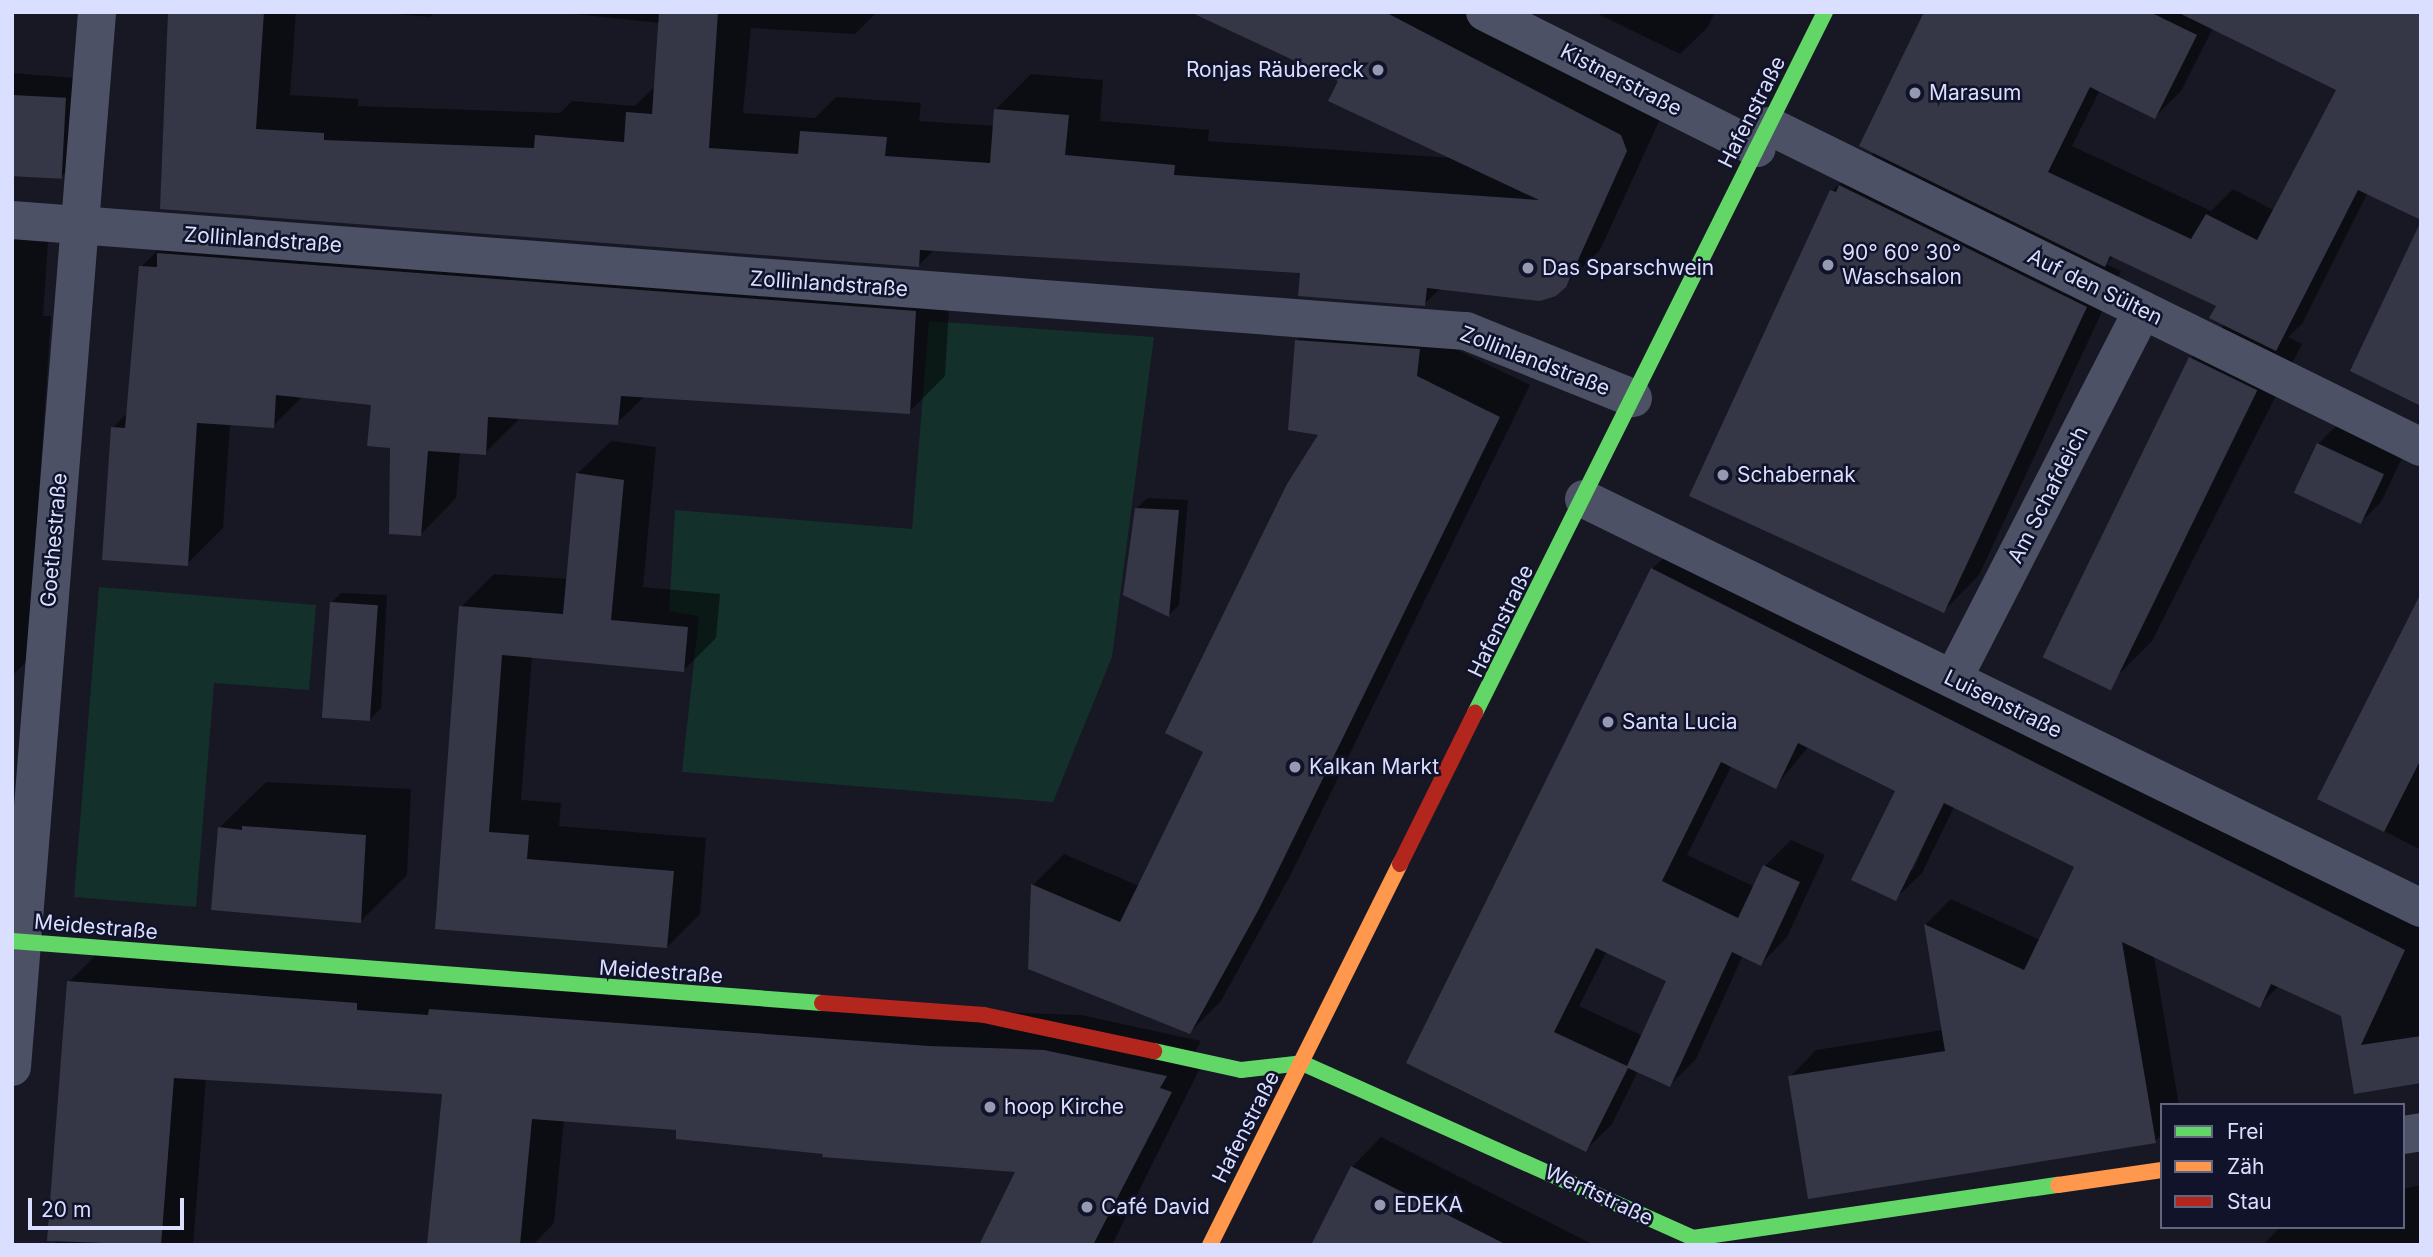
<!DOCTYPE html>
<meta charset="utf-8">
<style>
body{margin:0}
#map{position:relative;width:2433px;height:1257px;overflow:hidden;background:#171824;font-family:Inter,sans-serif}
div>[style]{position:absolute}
.green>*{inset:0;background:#14302a}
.shadow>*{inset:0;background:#0007}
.building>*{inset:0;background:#353746;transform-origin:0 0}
.street>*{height:38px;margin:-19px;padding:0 19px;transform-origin:19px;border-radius:19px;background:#4c5165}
.fast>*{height:16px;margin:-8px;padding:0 8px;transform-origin:8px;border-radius:8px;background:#63d668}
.slow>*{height:16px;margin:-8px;padding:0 8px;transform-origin:8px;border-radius:8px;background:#ff974d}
.jam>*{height:16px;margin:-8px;padding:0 8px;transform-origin:8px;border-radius:8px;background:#b3261e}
.dots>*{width:19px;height:19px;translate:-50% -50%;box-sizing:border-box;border:4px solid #11132a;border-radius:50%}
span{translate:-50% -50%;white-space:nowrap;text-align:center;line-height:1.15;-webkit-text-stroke:5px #11132a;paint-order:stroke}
.poi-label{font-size:21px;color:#dadfff}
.right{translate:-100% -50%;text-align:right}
.left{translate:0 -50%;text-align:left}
.street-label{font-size:21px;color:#dadfff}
.frame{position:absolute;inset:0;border:14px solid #dadfff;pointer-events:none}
.legend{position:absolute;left:2160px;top:1103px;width:245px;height:126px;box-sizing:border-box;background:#11132a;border:2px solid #61657f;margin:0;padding:9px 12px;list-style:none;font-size:21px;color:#dadfff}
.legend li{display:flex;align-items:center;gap:14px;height:35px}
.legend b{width:35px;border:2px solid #61657f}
.scale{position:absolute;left:28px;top:1198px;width:156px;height:32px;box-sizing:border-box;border:4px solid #dadfff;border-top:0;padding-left:9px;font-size:21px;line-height:24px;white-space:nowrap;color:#dadfff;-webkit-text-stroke:5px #11132a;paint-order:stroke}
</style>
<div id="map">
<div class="green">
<div style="clip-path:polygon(929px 321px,1154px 337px,1112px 657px,1053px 802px,682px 772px,699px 616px,669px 611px,675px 510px,912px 529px)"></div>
<div style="clip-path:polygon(99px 587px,316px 605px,309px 690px,214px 683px,196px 907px,74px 897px)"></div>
</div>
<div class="shadow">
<div style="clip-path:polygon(172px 12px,296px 12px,290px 95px,358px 99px,358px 106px,560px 113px,572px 101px,635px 106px,656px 85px,660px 23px,555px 12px,877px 12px,855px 34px,751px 28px,743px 113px,815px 118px,836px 97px,921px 103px,919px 121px,995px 126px,996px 109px,1031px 74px,1103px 80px,1100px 121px,1209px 130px,1208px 141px,1452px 158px,1340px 80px,1194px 12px,1484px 12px,1662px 115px,1600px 250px,1565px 285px,1441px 288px,1424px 304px,1302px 271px,935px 249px,918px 266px,162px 208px)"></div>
<div style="clip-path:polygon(372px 12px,434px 12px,430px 17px)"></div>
<div style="clip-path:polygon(1594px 12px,1715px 12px,1708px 27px,1680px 54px)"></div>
<div style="clip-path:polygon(evenodd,1927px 12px,2421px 12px,2368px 192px,2302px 324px,2288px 337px,2302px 344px,2152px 641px,2106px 687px,2191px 358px,2225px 324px,2218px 305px,2114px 256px,2106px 264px,2121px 271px,1979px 575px,1944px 611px,1832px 191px,1875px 152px,1927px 12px,2213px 28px,2338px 89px,2275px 211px,2233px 189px,2211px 211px,2072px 146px,2100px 90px,2155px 117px,2181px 91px,2213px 28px)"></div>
<div style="clip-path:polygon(12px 73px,86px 79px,81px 157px,61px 177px,12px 175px)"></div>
<div style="clip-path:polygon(12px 225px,49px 227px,43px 316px,51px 316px,28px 660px,12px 676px)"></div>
<div style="clip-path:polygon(177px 231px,951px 276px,945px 376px,909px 412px,645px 396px,617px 423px,521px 417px,485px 453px,460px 452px,456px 498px,421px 534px,373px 403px,303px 396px,273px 426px,230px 423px,223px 528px,187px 564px,113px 428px,128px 412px,141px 267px)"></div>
<div style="clip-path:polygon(1327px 310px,1447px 345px,1530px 385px,1290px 876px,1221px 1001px,1190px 1032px,1033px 885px,1064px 854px,1139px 886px,1205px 751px,1321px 433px,1296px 341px)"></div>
<div style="clip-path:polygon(2339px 423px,2404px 454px,2381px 502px,2360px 523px,2295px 492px,2318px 444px)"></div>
<div style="clip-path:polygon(611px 441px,656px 447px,643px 587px,720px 594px,716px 638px,683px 671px,532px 656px,521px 800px,561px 803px,559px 826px,706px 838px,700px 914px,667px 947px,437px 927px,461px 607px,494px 574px,568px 579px,578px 473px)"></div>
<div style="clip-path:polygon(1147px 498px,1188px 500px,1179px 605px,1169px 615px,1137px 508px)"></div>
<div style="clip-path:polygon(evenodd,1679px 543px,2421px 915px,2421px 1081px,2355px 1092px,2343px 1015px,2279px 986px,2259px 1006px,2154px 956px,2179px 1105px,2162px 1105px,2162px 1134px,2155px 1141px,1790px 1077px,1816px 1050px,1943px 1030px,1925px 925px,1951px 899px,2040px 940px,2076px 867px,1954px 807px,1922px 873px,1895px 899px,1897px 790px,1809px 746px,1775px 787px,1732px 765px,1687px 855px,1755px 887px,1765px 866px,1791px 840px,1825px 855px,1787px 937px,1761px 964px,1743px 955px,1696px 1059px,1670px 1085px,1638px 1071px,1612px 1124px,1586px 1150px,1408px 1062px,1652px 569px,1679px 543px,1946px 795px,1913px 870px,1909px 870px,1946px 795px,1679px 543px,1607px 951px,1668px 981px,1643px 1036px,1579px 1006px,1607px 951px)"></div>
<div style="clip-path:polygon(341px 593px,387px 595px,381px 708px,371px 718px,331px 603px)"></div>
<div style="clip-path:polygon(2421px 596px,2421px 850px,2320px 798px)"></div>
<div style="clip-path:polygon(266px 782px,411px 789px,407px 875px,361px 921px,219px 828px)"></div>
<div style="clip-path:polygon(105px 946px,966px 1011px,1081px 1015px,1201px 1041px,1195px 1052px,1206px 1056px,1112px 1245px,981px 1245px,1018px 1170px,825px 1152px,678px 1128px,564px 1119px,554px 1223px,533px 1245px,428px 1245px,443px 1092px,206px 1078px,193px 1245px,55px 1245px,69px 982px)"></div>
<div style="clip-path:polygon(1381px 1137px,1594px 1245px,1313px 1245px,1352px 1167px)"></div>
<div style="clip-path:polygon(2421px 1185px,2421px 1245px,2263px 1245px,2280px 1227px,2403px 1227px,2403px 1189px)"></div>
</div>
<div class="building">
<div style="clip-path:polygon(168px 12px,264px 12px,256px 129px,324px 133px,324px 140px,534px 148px,535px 135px,624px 142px,626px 112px,652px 114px,659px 12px,718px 12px,709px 148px,798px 154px,800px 131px,887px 137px,885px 156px,990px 163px,994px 109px,1069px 115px,1065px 155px,1175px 165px,1174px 175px,1539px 200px,1328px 101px,1338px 81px,1190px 12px,1385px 12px,1621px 135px,1627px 151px,1566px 287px,1556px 296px,1540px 301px,1427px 288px,1425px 306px,1298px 296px,1300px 273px,920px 250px,919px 267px,160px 209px)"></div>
<div style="clip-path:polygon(1924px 12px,2150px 12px,2197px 35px,2155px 119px,2090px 87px,2048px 172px,2191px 239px,2206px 214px,2257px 240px,2336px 90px,2177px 12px,2421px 12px,2421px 220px,2358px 190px,2276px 351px,2209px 318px,2216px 306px,2110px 256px,2105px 267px,1859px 146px)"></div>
<div style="left:12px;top:95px;width:54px;height:81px;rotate:3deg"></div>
<div style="clip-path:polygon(1839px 185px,2087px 307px,1944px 613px,1689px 496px,1830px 190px,1836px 192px)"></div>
<div style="clip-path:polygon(2421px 221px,2421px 406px,2350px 371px)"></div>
<div style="clip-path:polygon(157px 253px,916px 311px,910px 414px,621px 396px,618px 425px,488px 417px,486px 455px,428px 451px,421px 536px,389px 534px,390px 448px,367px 446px,371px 405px,276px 395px,274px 428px,197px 423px,188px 566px,102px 560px,111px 427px,125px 428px,139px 266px,157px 267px)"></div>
<div style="clip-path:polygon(1295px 340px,1420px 349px,1417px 376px,1500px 417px,1259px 909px,1190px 1034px,1028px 969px,1031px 884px,1120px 922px,1203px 752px,1165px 733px,1287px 484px,1318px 435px,1288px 430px)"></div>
<div style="left:2189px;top:357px;width:76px;height:334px;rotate:26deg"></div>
<div style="left:2317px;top:443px;width:74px;height:55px;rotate:25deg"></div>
<div style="clip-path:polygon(576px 473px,624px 480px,611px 620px,688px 627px,684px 672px,502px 655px,489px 832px,529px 835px,527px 859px,674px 871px,667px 948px,435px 929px,459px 606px,563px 614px)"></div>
<div style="clip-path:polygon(1135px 508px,1179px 510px,1169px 617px,1123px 595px)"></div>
<div style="clip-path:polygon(evenodd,1651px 568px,2405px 950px,2361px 1045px,2421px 1036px,2421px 1083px,2354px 1094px,2341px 1016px,2271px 984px,2260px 1008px,2122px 942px,2156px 1143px,1808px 1199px,1788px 1076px,1945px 1051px,1924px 924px,2024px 970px,2074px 867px,1944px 803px,1896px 901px,1851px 880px,1895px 791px,1798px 743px,1776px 789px,1721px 762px,1662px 881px,1738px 918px,1763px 865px,1800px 882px,1761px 966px,1732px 952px,1670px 1087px,1628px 1068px,1586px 1152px,1406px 1063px,1651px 568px,1596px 948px,1666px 981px,1627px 1066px,1554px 1032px,1596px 948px)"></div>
<div style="clip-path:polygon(2421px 593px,2421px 759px,2384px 832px,2317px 799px)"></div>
<div style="left:330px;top:602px;width:48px;height:116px;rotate:4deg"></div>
<div style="clip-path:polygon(242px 826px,366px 835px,361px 923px,211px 910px,218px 827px,242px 830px)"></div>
<div style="clip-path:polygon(67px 981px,357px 1003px,357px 1010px,428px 1015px,429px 1009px,929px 1046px,1044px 1050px,1167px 1076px,1160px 1088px,1172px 1092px,1093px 1245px,979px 1245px,1015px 1172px,822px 1157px,823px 1154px,676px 1139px,676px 1130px,532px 1119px,520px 1245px,427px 1245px,442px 1094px,174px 1078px,161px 1245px,47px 1241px)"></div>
<div style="clip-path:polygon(1351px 1166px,1507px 1245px,1311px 1245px)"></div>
</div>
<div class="street">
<div style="left:1485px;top:12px;width:304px;rotate:26.6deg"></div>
<div style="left:1769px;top:126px;width:727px;rotate:26.21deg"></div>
<div style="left:12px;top:220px;width:1458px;rotate:4.37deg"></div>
<div style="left:1466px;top:331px;width:180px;rotate:21.9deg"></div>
<div style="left:1584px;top:499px;width:932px;rotate:26.04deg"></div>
<div style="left:1953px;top:679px;width:415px;rotate:-62.8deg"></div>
<div style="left:12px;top:1067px;width:1058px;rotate:-85.39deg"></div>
<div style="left:2403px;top:1135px;width:18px;rotate:-9deg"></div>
</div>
<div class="fast">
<div style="left:1475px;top:713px;width:784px;rotate:-63.47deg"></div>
<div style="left:12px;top:941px;width:812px;rotate:4.38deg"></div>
<div style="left:1154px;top:1051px;width:89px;rotate:12.3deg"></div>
<div style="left:1241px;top:1070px;width:61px;rotate:-6.5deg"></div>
<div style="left:1302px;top:1063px;width:428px;rotate:24.1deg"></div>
<div style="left:1693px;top:1238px;width:369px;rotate:-8.3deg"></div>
</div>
<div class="slow">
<div style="left:2058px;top:1185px;width:105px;rotate:-8.2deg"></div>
<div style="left:1210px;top:1245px;width:426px;rotate:-63.5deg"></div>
</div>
<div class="jam">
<div style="left:1400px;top:864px;width:169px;rotate:-63.6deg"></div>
<div style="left:822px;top:1003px;width:162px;rotate:4.2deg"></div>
<div style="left:984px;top:1015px;width:174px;rotate:12deg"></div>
</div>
<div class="dots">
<div style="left:1378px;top:70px;background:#9699b2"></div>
<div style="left:1915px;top:93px;background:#9699b2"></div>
<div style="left:1828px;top:265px;background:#9699b2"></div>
<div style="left:1528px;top:268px;background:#9699b2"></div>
<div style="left:1723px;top:475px;background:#9699b2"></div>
<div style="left:1608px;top:722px;background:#9699b2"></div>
<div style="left:1295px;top:767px;background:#9699b2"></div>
<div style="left:990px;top:1107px;background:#9699b2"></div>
<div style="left:1380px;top:1205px;background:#9699b2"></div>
<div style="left:1087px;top:1207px;background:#9699b2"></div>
</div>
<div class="poi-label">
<span class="right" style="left:1364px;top:70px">Ronjas Räubereck</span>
<span class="left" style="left:1929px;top:93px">Marasum</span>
<span class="left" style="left:1842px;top:265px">90° 60° 30°<br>Waschsalon</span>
<span class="left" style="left:1542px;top:268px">Das Sparschwein</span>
<span class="left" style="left:1737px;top:475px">Schabernak</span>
<span class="left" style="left:1622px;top:722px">Santa Lucia</span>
<span class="left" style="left:1309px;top:767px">Kalkan Markt</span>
<span class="left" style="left:1004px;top:1107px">hoop Kirche</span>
<span class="left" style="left:1394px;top:1205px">EDEKA</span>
<span class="left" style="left:1101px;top:1207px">Café David</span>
</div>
<div class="street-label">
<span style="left:1621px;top:80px;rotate:27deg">Kistnerstraße</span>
<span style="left:1752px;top:112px;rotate:-63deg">Hafenstraße</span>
<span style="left:263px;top:240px;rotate:4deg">Zollinlandstraße</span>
<span style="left:829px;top:284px;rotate:4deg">Zollinlandstraße</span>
<span style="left:2095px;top:287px;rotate:26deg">Auf den Sülten</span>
<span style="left:1535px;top:361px;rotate:21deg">Zollinlandstraße</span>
<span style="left:2048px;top:495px;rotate:-63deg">Am Schafdeich</span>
<span style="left:54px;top:540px;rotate:-85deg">Goethestraße</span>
<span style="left:1501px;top:621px;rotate:-64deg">Hafenstraße</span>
<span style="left:2003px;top:704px;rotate:26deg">Luisenstraße</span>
<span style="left:96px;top:927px;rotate:5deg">Meidestraße</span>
<span style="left:661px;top:972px;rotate:4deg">Meidestraße</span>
<span style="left:1246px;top:1127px;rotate:-63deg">Hafenstraße</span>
<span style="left:1599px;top:1195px;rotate:25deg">Werftstraße</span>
</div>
<div class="frame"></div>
<ul class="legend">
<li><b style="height:9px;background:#63d668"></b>Frei</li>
<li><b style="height:9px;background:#ff974d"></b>Zäh</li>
<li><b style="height:9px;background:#b3261e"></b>Stau</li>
</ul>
<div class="scale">20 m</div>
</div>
